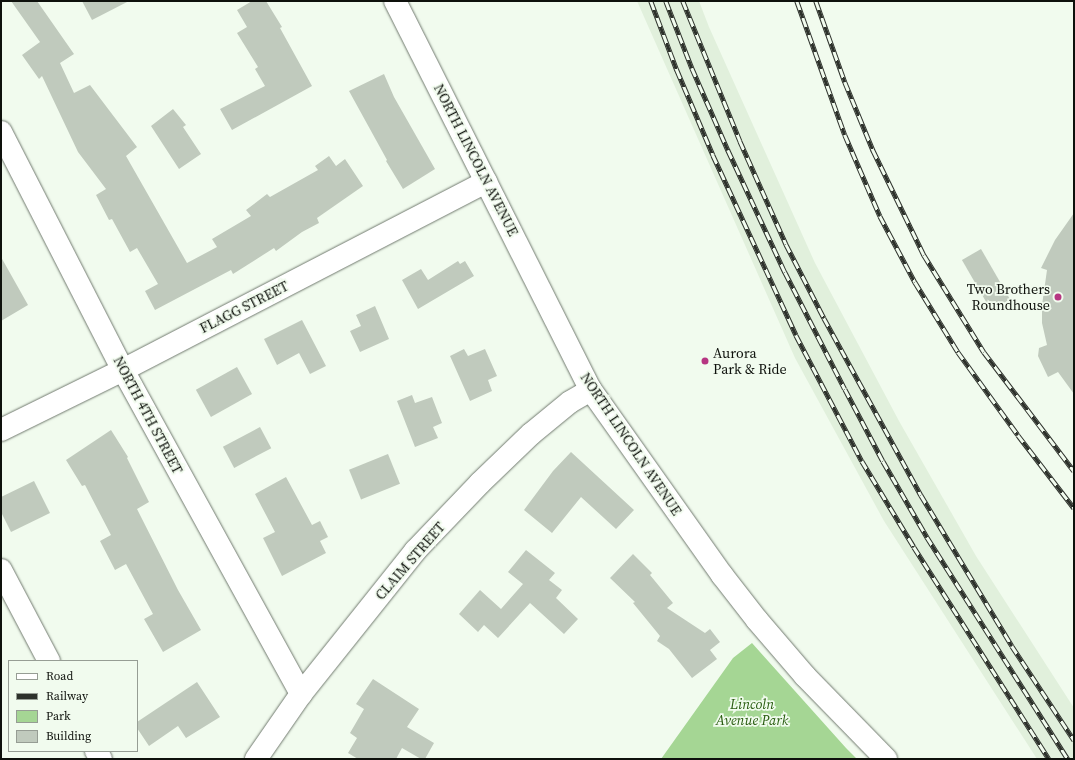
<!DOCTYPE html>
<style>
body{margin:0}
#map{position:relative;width:1075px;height:760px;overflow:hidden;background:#f1fbee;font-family:"Source Serif 4",serif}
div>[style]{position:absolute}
.built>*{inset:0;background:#e1f0dc}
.green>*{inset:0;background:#a5d694}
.building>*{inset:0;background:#c0cabd;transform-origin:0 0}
.roads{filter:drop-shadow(0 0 1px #717a6f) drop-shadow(0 0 1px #717a6f)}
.street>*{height:22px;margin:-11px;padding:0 11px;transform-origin:11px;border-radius:11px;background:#fff}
.rail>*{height:4.5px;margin-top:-2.25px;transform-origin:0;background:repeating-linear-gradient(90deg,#f1fbee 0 9px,#2d312b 0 18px);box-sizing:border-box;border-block:1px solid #2d312b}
.dots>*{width:11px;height:11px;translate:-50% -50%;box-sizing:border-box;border:2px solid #f1fbee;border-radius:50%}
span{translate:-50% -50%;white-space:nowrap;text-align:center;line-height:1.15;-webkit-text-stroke:3.5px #f1fbee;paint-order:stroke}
.street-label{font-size:14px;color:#0e110c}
.poi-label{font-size:14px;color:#0e110c}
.right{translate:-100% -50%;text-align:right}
.left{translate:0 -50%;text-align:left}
.park-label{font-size:14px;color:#285c0f;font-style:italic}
.frame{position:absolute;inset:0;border:2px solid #0e110c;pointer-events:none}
.legend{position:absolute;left:8px;top:660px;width:130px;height:92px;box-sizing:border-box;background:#f1fbee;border:1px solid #969d94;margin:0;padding:5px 7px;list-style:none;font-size:12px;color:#0e110c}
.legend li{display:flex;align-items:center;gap:8px;height:20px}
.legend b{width:20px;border:1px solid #969d94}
</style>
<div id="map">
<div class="built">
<div style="clip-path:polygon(637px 1px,699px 1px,709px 27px,815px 263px,899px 421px,976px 556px,1074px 708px,1074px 759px,1037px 759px,884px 521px,795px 358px)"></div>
</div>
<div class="green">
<div style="clip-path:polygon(752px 643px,846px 748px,857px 759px,661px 759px,733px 658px)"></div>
</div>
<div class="building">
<div style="clip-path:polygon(11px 1px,37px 1px,74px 54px,60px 63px,74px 93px,90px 85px,137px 147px,126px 156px,187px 263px,217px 247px,212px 239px,251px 216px,246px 210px,267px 194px,270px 197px,318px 170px,315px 166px,329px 156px,336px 166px,345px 159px,363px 186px,317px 218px,319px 223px,302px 232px,276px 251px,274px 248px,233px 274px,231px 270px,155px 310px,145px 291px,158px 284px,137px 248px,130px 252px,112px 219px,109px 220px,96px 195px,106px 189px,78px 152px,42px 76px,39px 79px,22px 55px,40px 42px)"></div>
<div style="clip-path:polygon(82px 1px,129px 1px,92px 20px)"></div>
<div style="clip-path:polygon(252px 1px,266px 1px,282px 27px,280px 28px,312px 86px,232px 130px,220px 109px,265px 86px,255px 69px,258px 67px,237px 33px,247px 27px,237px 10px)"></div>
<div style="clip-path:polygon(384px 74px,394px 97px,435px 169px,403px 189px,386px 161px,387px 160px,349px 91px)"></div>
<div style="clip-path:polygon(173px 109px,186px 125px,183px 127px,201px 154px,179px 169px,151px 126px)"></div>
<div style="clip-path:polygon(1074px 213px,1074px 394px,1058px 372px,1048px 377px,1038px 356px,1039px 348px,1047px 345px,1042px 323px,1042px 305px,1047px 270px,1041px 268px,1055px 240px)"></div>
<div style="left:981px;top:249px;width:58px;height:22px;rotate:60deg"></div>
<div style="clip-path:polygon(1px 257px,28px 305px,1px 321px)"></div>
<div style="clip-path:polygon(458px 261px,460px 264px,465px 261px,474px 276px,418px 309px,402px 280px,421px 269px,428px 280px)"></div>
<div style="clip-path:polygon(375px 306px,389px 339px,360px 352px,350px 331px,361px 326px,356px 315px)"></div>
<div style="clip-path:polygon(302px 320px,326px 366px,310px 374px,299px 353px,277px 365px,264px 339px)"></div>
<div style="clip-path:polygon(464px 349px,468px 356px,485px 349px,497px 376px,488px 380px,492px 391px,470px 401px,450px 356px)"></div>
<div style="left:237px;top:367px;width:31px;height:47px;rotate:61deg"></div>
<div style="clip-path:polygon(412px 395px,415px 403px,432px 397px,442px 423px,433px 427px,438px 438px,415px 447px,397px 401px)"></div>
<div style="left:260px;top:427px;width:24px;height:42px;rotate:62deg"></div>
<div style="clip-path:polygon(111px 430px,128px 457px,127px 458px,149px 502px,137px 509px,178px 590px,201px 630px,163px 652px,144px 619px,153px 614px,126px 564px,115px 570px,100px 541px,111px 535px,85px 485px,82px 486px,66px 460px)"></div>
<div style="clip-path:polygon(571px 452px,634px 510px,616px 529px,581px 497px,552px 533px,524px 510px,553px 471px)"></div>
<div style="left:388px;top:454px;width:32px;height:42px;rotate:68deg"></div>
<div style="clip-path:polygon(286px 477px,312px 525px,320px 521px,328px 537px,320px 541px,326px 553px,282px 576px,263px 538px,275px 532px,255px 494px)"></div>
<div style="clip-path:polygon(34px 481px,50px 513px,11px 532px,1px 512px,1px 497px)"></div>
<div style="clip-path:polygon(526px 550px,555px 573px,549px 580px,562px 590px,556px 598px,578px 619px,564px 634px,530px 603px,498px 638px,484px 625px,478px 632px,459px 614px,480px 590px,501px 609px,523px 584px,508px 572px)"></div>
<div style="clip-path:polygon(633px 554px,652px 573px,650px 575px,673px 603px,667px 608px,705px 633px,710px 629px,720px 642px,710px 650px,717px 659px,692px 678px,669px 649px,657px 641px,660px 636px,633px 603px,635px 602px,610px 578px)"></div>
<div style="clip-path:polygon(373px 679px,419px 709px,407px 727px,434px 743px,425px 759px,421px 759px,402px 748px,396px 759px,358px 759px,348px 753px,357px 738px,350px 733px,364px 709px,356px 704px)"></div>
<div style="clip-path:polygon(197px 682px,220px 717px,186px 738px,178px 726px,149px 746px,137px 728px,137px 722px)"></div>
</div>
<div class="roads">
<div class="street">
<div style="left:395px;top:1px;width:436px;rotate:63.3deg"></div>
<div style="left:591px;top:390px;width:227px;rotate:54.7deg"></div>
<div style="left:722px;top:575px;width:57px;rotate:52.1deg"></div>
<div style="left:757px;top:620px;width:74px;rotate:49.4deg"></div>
<div style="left:805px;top:676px;width:116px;rotate:45.7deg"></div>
<div style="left:1px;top:132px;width:267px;rotate:62.9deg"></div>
<div style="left:123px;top:370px;width:370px;rotate:61.2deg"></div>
<div style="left:1px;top:430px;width:136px;rotate:-26.2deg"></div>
<div style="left:123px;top:370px;width:409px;rotate:-27.4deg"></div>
<div style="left:1px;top:570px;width:103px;rotate:62.2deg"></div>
<div style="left:96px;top:751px;width:9px;rotate:58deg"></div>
<div style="left:256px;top:759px;width:79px;rotate:-55.3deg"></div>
<div style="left:301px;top:694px;width:183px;rotate:-51.4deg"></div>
<div style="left:415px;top:551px;width:94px;rotate:-46.3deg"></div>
<div style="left:480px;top:483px;width:71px;rotate:-43.9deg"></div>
<div style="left:531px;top:434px;width:50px;rotate:-39.4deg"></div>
<div style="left:570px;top:402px;width:24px;rotate:-30deg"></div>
</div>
</div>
<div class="rail">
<div style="left:651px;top:1px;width:74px;rotate:69.4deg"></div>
<div style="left:677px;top:70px;width:92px;rotate:67deg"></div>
<div style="left:713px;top:155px;width:198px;rotate:65.2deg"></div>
<div style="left:796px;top:335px;width:142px;rotate:62.4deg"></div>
<div style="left:862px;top:461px;width:100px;rotate:58.8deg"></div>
<div style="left:914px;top:547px;width:251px;rotate:57.5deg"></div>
<div style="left:666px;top:1px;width:72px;rotate:68.8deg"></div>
<div style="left:692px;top:68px;width:90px;rotate:66.3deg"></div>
<div style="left:728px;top:150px;width:135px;rotate:65deg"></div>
<div style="left:785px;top:272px;width:131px;rotate:62.9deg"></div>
<div style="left:845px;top:389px;width:81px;rotate:62.2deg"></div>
<div style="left:883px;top:461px;width:88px;rotate:59.9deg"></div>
<div style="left:927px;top:537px;width:263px;rotate:57.6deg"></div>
<div style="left:683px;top:1px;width:151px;rotate:67.8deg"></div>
<div style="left:740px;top:141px;width:113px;rotate:65.9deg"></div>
<div style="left:786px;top:244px;width:83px;rotate:62.8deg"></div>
<div style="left:824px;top:318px;width:202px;rotate:61.3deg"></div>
<div style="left:921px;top:495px;width:176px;rotate:58.9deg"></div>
<div style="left:1012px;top:646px;width:113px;rotate:56.6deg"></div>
<div style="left:797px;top:1px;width:142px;rotate:70.3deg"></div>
<div style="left:845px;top:135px;width:88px;rotate:66.6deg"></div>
<div style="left:880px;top:216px;width:75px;rotate:62.1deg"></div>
<div style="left:915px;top:282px;width:82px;rotate:58.4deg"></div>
<div style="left:958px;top:352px;width:102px;rotate:54.1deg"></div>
<div style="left:1018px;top:435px;width:92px;rotate:52.5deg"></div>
<div style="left:816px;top:1px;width:86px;rotate:70.3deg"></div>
<div style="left:845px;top:82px;width:74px;rotate:67.6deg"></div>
<div style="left:873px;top:150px;width:117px;rotate:64.1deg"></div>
<div style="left:924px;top:255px;width:114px;rotate:58.3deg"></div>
<div style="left:984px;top:352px;width:149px;rotate:52.9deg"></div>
</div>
<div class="dots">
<div style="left:1058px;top:297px;background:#b63682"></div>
<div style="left:705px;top:361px;background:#b63682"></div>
</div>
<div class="street-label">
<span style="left:476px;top:160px;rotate:63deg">NORTH LINCOLN AVENUE</span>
<span style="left:244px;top:307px;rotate:-27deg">FLAGG STREET</span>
<span style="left:148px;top:415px;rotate:62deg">NORTH 4TH STREET</span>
<span style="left:631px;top:444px;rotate:56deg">NORTH LINCOLN AVENUE</span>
<span style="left:410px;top:561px;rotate:-49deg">CLAIM STREET</span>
</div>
<div class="poi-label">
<span class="right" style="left:1050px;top:297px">Two Brothers<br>Roundhouse</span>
<span class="left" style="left:713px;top:361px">Aurora<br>Park &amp; Ride</span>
</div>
<div class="park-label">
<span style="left:752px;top:712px">Lincoln<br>Avenue Park</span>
</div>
<div class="frame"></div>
<ul class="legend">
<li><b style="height:5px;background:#fff"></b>Road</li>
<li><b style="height:5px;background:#2d312b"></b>Railway</li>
<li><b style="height:11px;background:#a5d694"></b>Park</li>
<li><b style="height:11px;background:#c0cabd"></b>Building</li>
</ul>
</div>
